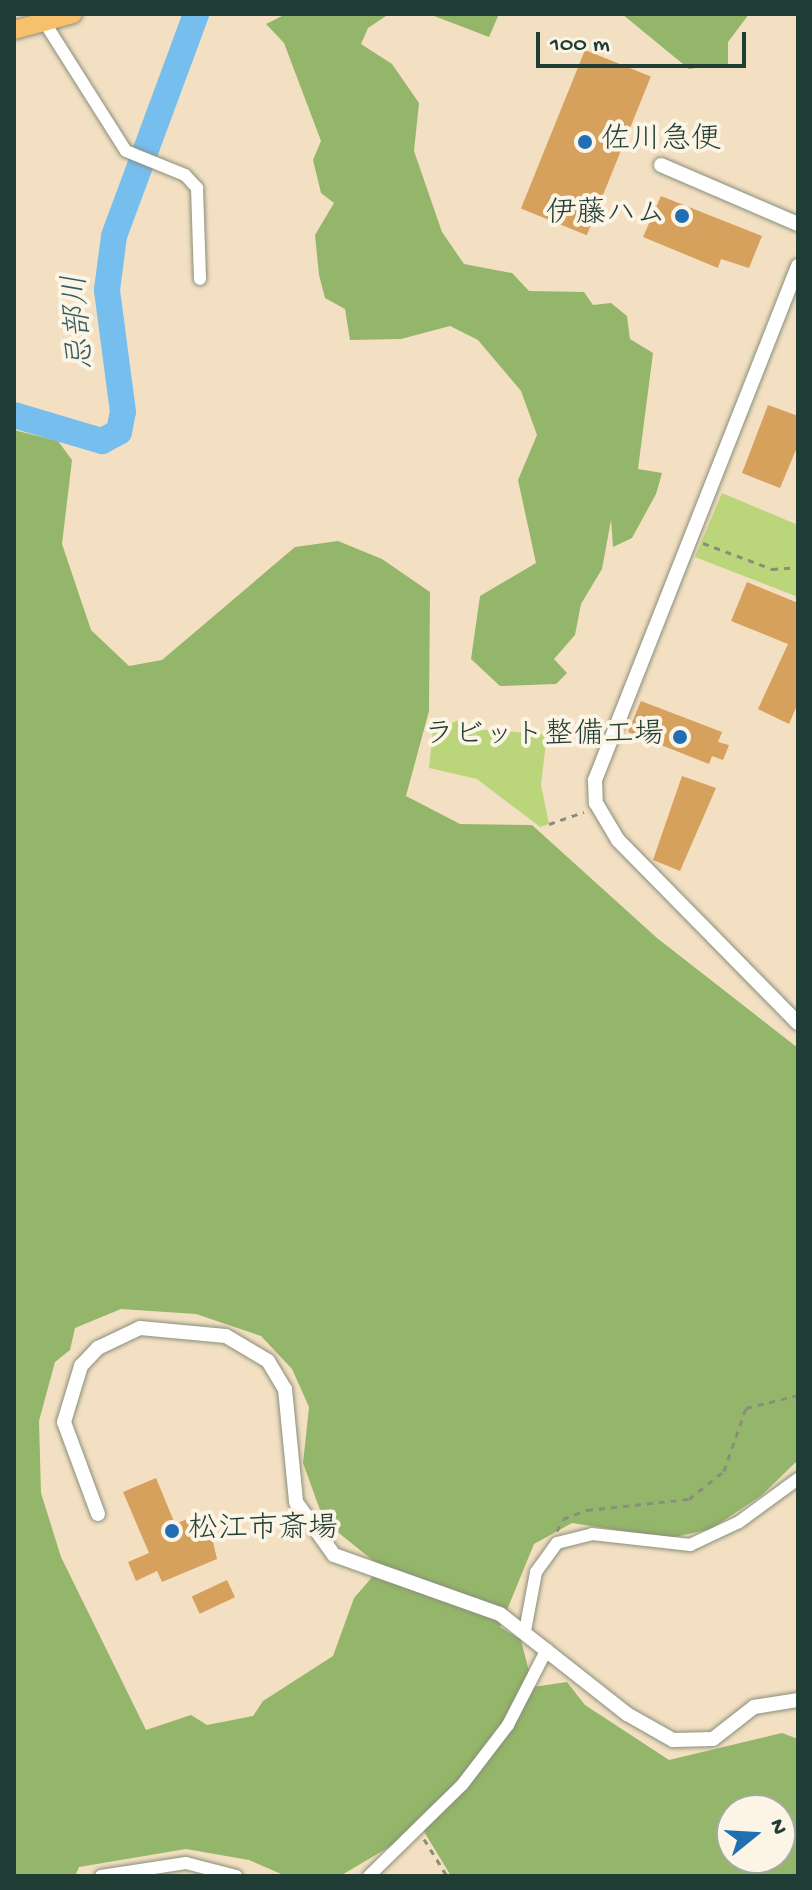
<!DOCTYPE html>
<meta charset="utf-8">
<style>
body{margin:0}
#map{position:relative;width:812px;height:1890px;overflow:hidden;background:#f3e0c2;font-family:"Gochi Hand","Klee One",sans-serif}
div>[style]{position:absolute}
.green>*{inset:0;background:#bbd57a}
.forest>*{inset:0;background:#94b66a}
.river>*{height:26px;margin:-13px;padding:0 13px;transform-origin:13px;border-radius:13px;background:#76beee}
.building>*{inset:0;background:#d6a05d;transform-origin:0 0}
.path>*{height:3px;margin-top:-1.5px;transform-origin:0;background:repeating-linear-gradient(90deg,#898e7b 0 6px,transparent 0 12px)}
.roads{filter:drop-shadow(0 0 2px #898e7b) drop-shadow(0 0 2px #898e7b)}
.minor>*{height:12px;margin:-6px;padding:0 6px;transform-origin:6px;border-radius:6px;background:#fff}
.tertiary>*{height:14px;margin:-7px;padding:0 7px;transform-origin:7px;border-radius:7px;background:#fff}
.primary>*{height:18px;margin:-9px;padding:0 9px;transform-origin:9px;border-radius:9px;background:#f7c06c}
.dots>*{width:22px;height:22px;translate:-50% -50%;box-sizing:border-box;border:4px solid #fcf5e5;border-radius:50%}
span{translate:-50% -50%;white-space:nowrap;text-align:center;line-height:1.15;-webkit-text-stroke:8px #fcf5e5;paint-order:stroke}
.poi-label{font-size:30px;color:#1f3d34}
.left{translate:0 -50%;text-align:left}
.right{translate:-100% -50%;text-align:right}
.water-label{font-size:32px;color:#355d62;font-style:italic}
.frame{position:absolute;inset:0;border:16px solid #1f3d34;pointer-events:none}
.north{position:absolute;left:716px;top:1794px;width:80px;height:80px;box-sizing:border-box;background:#fcf5e5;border:2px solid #a4ab9e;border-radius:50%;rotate:72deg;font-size:22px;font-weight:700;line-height:32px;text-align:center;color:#1f3d34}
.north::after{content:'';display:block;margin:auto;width:28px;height:36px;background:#1f6fb2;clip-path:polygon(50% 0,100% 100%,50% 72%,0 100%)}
.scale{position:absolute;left:536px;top:32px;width:210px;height:36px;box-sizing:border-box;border:4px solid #1f3d34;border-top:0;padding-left:10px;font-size:24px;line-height:28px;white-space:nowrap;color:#1f3d34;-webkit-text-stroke:6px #fcf5e5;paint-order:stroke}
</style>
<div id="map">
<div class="green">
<div style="clip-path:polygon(722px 493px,798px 525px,798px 597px,695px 557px)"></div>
<div style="clip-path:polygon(461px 719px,469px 729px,547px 734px,541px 785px,549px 824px,540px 827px,477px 779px,429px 768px,433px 731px)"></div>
</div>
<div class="forest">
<div style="clip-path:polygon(286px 14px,389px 14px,368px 28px,361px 44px,392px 64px,419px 103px,414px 151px,442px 232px,464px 264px,512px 273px,529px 291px,584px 292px,593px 305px,611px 303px,627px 316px,630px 339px,653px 353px,638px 469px,662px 473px,656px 494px,632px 538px,613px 547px,611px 520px,602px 569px,581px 604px,575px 635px,554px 659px,567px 673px,556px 684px,500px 686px,471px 659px,480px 596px,536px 563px,518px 480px,537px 435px,521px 391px,478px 340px,450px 326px,401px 339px,350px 340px,345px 309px,325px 298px,319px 275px,315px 235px,334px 203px,321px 193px,313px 160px,321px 141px,284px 43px,266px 24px)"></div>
<div style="clip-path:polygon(429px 14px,499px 14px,489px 37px)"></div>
<div style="clip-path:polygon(622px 14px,749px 14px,728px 42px,728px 64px,689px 69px)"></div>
<div style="clip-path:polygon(evenodd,14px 430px,58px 441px,72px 460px,62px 544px,91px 630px,129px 666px,162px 660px,295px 547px,338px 541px,382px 559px,430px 592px,429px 711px,406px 796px,460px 824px,532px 825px,657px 938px,798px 1048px,798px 1460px,762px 1495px,711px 1529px,670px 1538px,572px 1523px,534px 1544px,500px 1627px,521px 1640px,533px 1687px,567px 1682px,585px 1705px,669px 1760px,782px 1733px,798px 1739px,798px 1876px,451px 1876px,417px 1820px,401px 1840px,340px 1876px,286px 1876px,249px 1860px,186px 1849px,79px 1867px,75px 1876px,14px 1876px,14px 430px,121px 1309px,196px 1314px,261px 1336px,292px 1369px,309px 1407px,303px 1463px,324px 1521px,381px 1567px,354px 1598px,333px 1656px,263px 1701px,253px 1716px,207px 1725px,191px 1715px,146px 1730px,61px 1557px,41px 1493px,39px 1421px,55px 1362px,70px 1350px,75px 1328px,121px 1309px,14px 430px,732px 1810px,780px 1810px,780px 1858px,732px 1858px,732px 1810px)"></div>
</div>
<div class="river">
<div style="left:14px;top:415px;width:92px;rotate:16.5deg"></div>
<div style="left:102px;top:441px;width:19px;rotate:-28deg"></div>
<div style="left:119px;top:432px;width:20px;rotate:-79deg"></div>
<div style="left:123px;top:412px;width:123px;rotate:-97.5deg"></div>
<div style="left:107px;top:290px;width:54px;rotate:-82.6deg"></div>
<div style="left:114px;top:236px;width:237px;rotate:-69.7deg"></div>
</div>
<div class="building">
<div style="left:585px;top:50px;width:71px;height:171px;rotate:22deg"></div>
<div style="clip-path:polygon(661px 196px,762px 236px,749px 268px,721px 259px,718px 268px,643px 237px)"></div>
<div style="clip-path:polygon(768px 405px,798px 416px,798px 445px,780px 488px,742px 473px)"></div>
<div style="clip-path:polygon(747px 582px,798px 603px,798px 703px,789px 724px,758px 709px,788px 644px,731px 621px)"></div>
<div style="clip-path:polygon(641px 701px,722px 732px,718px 742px,729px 745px,723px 760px,712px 756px,709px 764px,628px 732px)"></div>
<div style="clip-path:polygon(682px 776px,716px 788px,680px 871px,653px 860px)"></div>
<div style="clip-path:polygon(156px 1478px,175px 1524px,197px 1515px,204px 1532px,210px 1529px,217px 1559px,162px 1582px,157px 1571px,136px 1581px,128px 1562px,149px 1553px,123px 1492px)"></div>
<div style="left:227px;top:1580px;width:19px;height:39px;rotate:65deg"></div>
</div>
<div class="path">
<div style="left:703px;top:543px;width:74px;rotate:20.6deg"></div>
<div style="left:772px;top:569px;width:26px;rotate:-4deg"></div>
<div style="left:549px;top:824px;width:37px;rotate:-19deg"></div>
<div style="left:557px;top:1531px;width:13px;rotate:-63deg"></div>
<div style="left:563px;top:1519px;width:26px;rotate:-21deg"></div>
<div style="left:587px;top:1510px;width:103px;rotate:-6.2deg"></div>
<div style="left:689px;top:1499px;width:45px;rotate:-38.7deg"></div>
<div style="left:724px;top:1471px;width:67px;rotate:-70.8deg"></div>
<div style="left:746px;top:1408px;width:54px;rotate:-14deg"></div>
<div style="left:424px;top:1839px;width:44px;rotate:58.1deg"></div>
</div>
<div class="roads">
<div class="minor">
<div style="left:45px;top:23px;width:151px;rotate:57.7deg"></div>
<div style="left:126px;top:151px;width:64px;rotate:22.1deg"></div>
<div style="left:185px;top:175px;width:18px;rotate:47deg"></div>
<div style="left:197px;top:188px;width:91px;rotate:88.1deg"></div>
<div style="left:525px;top:1631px;width:60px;rotate:-79.4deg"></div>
<div style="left:536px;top:1572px;width:36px;rotate:-54deg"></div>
<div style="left:557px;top:1543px;width:36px;rotate:-14deg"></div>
<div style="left:592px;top:1534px;width:99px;rotate:6.4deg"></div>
<div style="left:690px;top:1545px;width:54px;rotate:-25.1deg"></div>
<div style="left:739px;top:1522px;width:73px;rotate:-36.1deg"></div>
<div style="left:101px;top:1876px;width:86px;rotate:-8.7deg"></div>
<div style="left:186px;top:1863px;width:52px;rotate:14.6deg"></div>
<div style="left:369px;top:1876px;width:130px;rotate:-44.4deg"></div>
<div style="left:462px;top:1785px;width:76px;rotate:-52.5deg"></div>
<div style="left:508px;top:1725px;width:85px;rotate:-62.8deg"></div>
</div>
<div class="tertiary">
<div style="left:661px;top:165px;width:149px;rotate:23.3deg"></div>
<div style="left:798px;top:266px;width:553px;rotate:111.55deg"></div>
<div style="left:595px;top:780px;width:23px;rotate:88deg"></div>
<div style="left:596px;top:803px;width:43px;rotate:59.3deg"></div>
<div style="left:618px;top:840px;width:257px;rotate:45.5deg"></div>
<div style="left:98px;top:1514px;width:98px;rotate:-110.3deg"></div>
<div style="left:64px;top:1422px;width:59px;rotate:-73.1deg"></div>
<div style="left:81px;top:1366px;width:25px;rotate:-47deg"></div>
<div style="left:98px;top:1348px;width:47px;rotate:-25.5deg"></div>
<div style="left:140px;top:1328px;width:86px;rotate:5.3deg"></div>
<div style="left:226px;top:1336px;width:49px;rotate:30.8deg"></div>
<div style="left:268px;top:1361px;width:33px;rotate:59deg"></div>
<div style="left:285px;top:1389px;width:114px;rotate:84.4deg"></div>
<div style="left:296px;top:1502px;width:65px;rotate:54.4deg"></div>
<div style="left:334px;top:1555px;width:176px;rotate:19.6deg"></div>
<div style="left:500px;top:1614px;width:162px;rotate:38.2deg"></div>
<div style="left:627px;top:1714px;width:53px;rotate:29.5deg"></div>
<div style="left:673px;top:1740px;width:40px;rotate:-1.4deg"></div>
<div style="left:713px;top:1739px;width:52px;rotate:-38deg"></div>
<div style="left:754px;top:1707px;width:45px;rotate:-9deg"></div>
</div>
<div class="primary">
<div style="left:14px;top:30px;width:61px;rotate:-15.2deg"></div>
</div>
</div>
<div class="dots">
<div style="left:585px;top:142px;background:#1f6fb2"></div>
<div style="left:682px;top:216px;background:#1f6fb2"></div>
<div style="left:680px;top:737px;background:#1f6fb2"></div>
<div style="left:172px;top:1531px;background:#1f6fb2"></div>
</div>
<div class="poi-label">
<span class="left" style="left:601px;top:142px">佐川急便</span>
<span class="right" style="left:666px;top:216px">伊藤ハム</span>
<span class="right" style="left:664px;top:737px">ラビット整備工場</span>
<span class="left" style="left:188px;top:1531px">松江市斎場</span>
</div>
<div class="water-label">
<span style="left:81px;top:322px;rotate:-94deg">忌部川</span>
</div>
<div class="frame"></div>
<div class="north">N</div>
<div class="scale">100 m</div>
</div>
